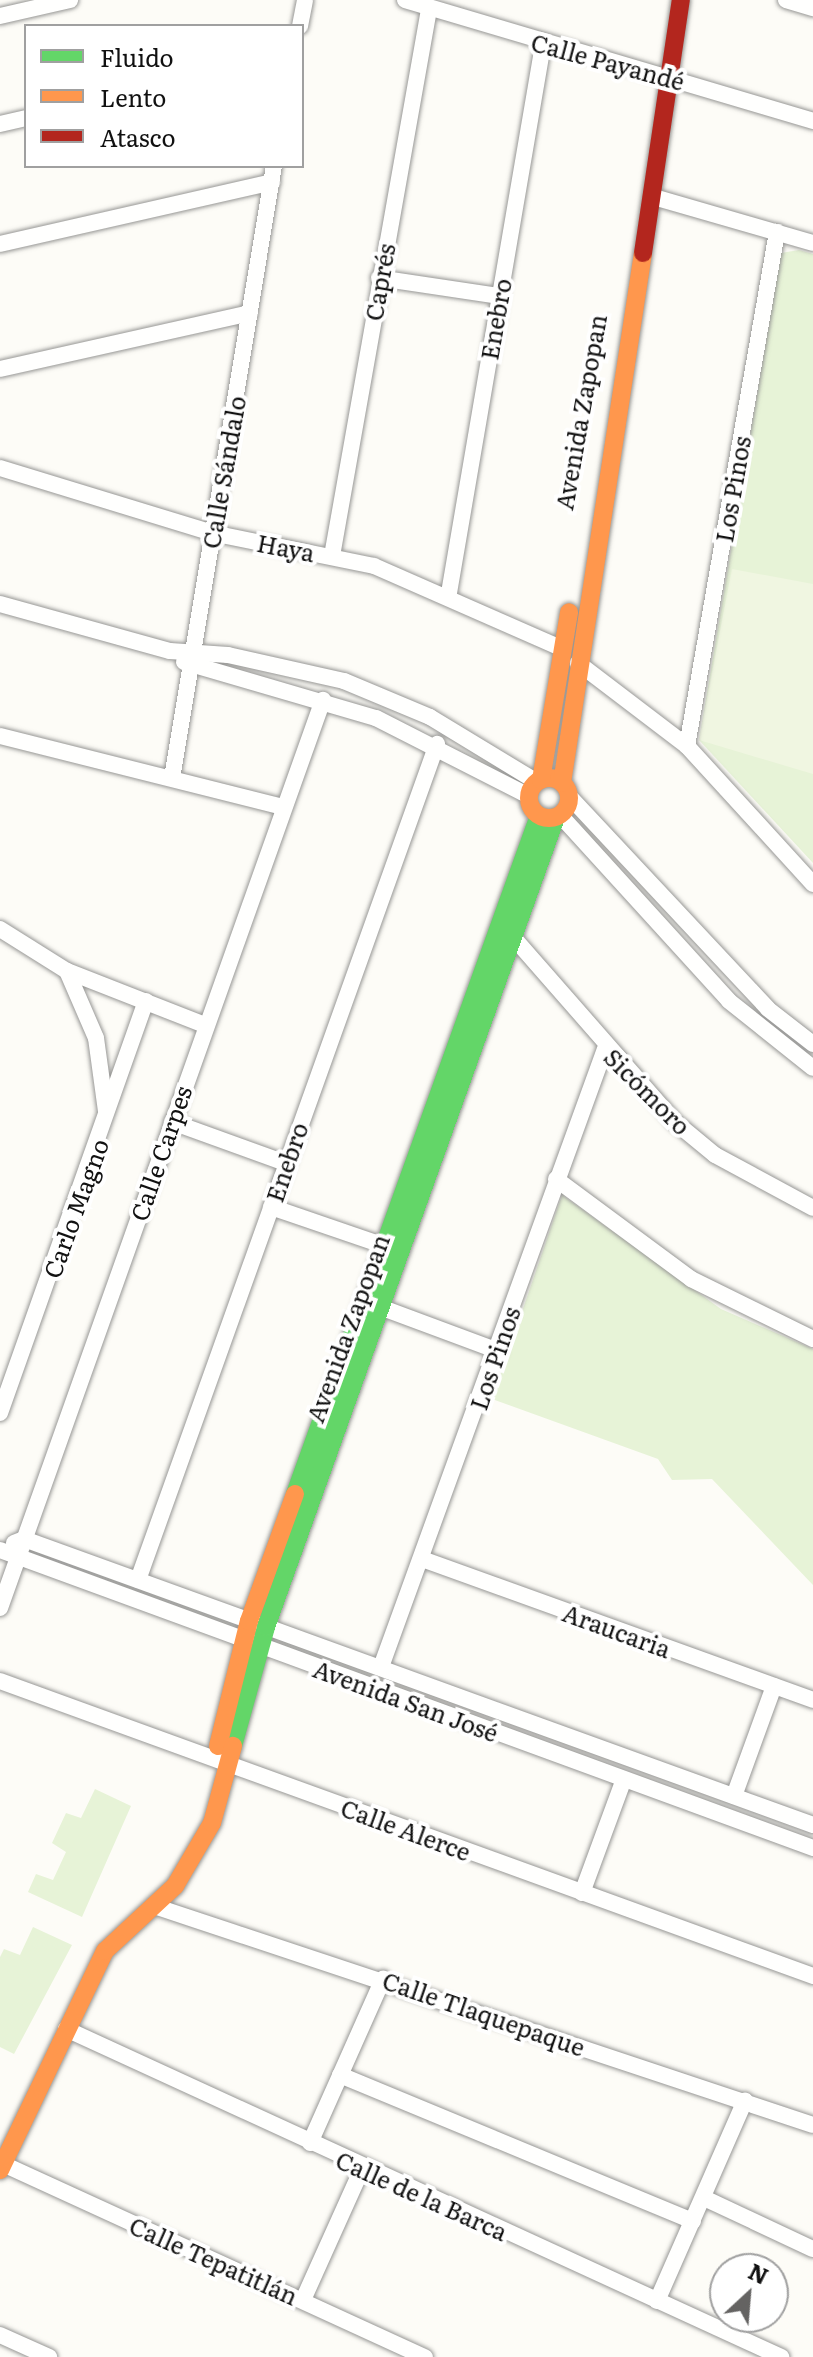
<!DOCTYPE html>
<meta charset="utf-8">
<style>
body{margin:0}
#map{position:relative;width:813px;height:2357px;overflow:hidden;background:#fdfcf7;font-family:Literata,serif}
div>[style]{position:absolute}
.green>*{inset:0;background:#e7f3d7}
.pitch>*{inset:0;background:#f0f6e1}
.roads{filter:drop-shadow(0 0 2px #979795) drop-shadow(0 0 2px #979795)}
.street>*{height:16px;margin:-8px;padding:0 8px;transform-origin:8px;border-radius:8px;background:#fffffe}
.fast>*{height:18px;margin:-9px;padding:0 9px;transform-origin:9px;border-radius:9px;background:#63d668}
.slow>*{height:18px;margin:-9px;padding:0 9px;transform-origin:9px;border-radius:9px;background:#ff974d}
.slow>.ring{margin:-9px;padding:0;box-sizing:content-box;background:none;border:18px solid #ff974d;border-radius:50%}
.jam>*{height:18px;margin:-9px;padding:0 9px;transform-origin:9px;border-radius:9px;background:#b3261e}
span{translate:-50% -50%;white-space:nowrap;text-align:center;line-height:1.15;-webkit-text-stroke:8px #fff;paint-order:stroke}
.street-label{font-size:24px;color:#111}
.legend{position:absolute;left:24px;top:24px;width:280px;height:144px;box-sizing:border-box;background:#fff;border:2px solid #a0a0a0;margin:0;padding:10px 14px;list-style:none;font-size:24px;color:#111}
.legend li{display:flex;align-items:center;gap:16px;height:40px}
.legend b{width:40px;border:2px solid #a0a0a0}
.north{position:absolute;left:709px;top:2253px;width:80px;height:80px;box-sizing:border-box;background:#fff;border:2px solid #a0a0a0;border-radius:50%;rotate:26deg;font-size:22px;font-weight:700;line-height:32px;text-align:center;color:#111}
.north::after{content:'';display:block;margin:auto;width:28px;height:36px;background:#646362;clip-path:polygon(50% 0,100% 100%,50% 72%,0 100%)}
</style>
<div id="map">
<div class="green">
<div style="clip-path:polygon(799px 250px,813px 254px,813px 863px,699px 740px,781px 253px)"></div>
<div style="clip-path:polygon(562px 1195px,721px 1309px,813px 1349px,813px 1585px,712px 1479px,672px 1480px,658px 1459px,492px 1399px)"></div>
<div style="clip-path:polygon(95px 1789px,131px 1806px,82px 1917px,28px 1892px,36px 1874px,53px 1880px,66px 1852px,52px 1843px,66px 1813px,81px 1818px)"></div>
<div style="clip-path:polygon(33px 1927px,72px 1945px,14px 2054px,0 2047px,0 1957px,4px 1949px,20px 1955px)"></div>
</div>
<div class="pitch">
<div style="clip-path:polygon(732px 569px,813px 584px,813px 774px,699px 740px)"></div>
</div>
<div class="roads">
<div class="street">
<div style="left:405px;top:0;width:426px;rotate:16.5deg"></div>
<div style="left:786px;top:0;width:28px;rotate:17deg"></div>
<div style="left:0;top:16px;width:72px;rotate:-12.9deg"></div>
<div style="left:300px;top:26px;width:26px;rotate:-79deg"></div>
<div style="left:0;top:124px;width:27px;rotate:-13deg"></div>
<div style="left:657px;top:198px;width:162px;rotate:16.1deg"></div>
<div style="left:0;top:244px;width:279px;rotate:-12.8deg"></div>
<div style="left:379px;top:278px;width:121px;rotate:8.5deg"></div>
<div style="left:0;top:369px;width:256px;rotate:-12.6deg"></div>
<div style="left:0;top:468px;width:222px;rotate:17deg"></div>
<div style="left:212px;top:533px;width:165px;rotate:11.5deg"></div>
<div style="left:374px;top:566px;width:206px;rotate:23.7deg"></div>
<div style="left:332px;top:556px;width:556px;rotate:-79.94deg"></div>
<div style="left:449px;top:593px;width:556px;rotate:-80.27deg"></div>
<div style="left:0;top:604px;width:176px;rotate:15.5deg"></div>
<div style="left:170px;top:651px;width:58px;rotate:3.9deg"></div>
<div style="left:228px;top:655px;width:119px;rotate:12.6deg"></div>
<div style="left:344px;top:681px;width:93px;rotate:22.7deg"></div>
<div style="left:430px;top:717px;width:125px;rotate:31.3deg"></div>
<div style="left:184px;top:662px;width:200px;rotate:16.3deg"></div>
<div style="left:376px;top:718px;width:172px;rotate:27deg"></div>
<div style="left:578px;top:663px;width:137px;rotate:37.3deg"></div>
<div style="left:687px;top:746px;width:187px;rotate:47.6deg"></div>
<div style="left:0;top:736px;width:292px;rotate:14.1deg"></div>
<div style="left:687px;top:746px;width:522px;rotate:-80.07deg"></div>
<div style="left:172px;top:778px;width:620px;rotate:-80.54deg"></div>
<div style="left:569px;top:796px;width:291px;rotate:46.9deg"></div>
<div style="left:768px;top:1009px;width:57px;rotate:37.9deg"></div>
<div style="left:560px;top:815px;width:251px;rotate:47.7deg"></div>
<div style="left:729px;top:1001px;width:107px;rotate:38.6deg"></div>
<div style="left:0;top:929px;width:79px;rotate:32.1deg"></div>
<div style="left:67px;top:971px;width:73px;rotate:66.6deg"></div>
<div style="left:96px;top:1038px;width:74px;rotate:82.2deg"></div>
<div style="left:513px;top:937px;width:246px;rotate:48.8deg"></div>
<div style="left:675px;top:1122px;width:52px;rotate:39.5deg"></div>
<div style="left:715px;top:1155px;width:111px;rotate:28.4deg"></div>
<div style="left:67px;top:971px;width:148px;rotate:21.4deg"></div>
<div style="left:172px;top:1122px;width:120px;rotate:19.9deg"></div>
<div style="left:556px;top:1179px;width:168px;rotate:36.5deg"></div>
<div style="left:691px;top:1279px;width:136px;rotate:26.2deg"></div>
<div style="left:271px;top:1207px;width:117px;rotate:18.9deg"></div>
<div style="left:380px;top:1307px;width:126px;rotate:20.4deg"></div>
<div style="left:0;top:1413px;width:437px;rotate:-70.5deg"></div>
<div style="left:14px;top:1543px;width:11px;rotate:-22deg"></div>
<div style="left:24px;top:1539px;width:839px;rotate:19.92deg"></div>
<div style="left:0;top:1550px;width:866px;rotate:20.13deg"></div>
<div style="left:422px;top:1559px;width:416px;rotate:19.8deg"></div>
<div style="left:138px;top:1580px;width:888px;rotate:-70.32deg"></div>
<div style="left:0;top:1608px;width:964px;rotate:-70.42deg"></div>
<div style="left:381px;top:1667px;width:657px;rotate:-70.08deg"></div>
<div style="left:0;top:1681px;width:865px;rotate:19.94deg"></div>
<div style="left:734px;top:1796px;width:117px;rotate:-70deg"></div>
<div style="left:582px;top:1893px;width:121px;rotate:-69.8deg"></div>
<div style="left:154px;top:1906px;width:694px;rotate:18.38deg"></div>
<div style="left:66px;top:2029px;width:787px;rotate:24.64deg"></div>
<div style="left:340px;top:2075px;width:382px;rotate:22.5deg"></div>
<div style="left:310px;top:2143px;width:180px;rotate:-66deg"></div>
<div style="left:3px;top:2164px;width:464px;rotate:24.6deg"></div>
<div style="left:704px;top:2198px;width:120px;rotate:25.1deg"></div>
<div style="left:303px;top:2300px;width:144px;rotate:-65.8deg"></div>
<div style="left:657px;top:2301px;width:219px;rotate:-66.3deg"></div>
<div style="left:0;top:2335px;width:54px;rotate:24.2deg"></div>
</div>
<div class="fast">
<div style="left:295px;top:1494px;width:712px;rotate:-70.22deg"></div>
<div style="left:233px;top:1746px;width:123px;rotate:-74.5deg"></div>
<div style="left:266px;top:1627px;width:860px;rotate:-70.3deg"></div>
</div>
<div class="slow">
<div class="ring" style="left:529px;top:778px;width:22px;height:22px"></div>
<div style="left:541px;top:780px;width:170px;rotate:-80.5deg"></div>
<div style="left:562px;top:783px;width:536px;rotate:-81.31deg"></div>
<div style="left:218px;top:1746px;width:129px;rotate:-76.1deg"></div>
<div style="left:249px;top:1621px;width:135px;rotate:-70.1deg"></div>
<div style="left:0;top:2170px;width:243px;rotate:-64.4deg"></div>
<div style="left:105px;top:1951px;width:96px;rotate:-42.9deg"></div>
<div style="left:175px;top:1886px;width:73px;rotate:-59.6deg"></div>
<div style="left:212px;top:1823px;width:80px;rotate:-74.7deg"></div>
</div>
<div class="jam">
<div style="left:643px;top:253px;width:256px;rotate:-81.5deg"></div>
</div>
</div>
<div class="street-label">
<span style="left:608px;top:61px;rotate:15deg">Calle Payandé</span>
<span style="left:379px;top:282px;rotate:-80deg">Caprés</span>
<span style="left:495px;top:319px;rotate:-80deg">Enebro</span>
<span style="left:580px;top:412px;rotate:-80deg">Avenida Zapopan</span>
<span style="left:223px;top:472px;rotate:-80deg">Calle Sándalo</span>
<span style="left:732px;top:489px;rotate:-80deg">Los Pinos</span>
<span style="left:286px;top:547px;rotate:11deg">Haya</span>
<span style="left:648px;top:1091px;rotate:45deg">Sicómoro</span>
<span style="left:160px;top:1153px;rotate:-71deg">Calle Carpes</span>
<span style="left:286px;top:1162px;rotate:-71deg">Enebro</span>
<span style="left:75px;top:1208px;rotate:-70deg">Carlo Magno</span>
<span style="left:347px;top:1328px;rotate:-70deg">Avenida Zapopan</span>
<span style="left:494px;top:1358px;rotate:-71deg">Los Pinos</span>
<span style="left:617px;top:1630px;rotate:20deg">Araucaria</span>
<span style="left:406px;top:1700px;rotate:20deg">Avenida San José</span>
<span style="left:406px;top:1829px;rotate:20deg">Calle Alerce</span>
<span style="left:484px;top:2013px;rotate:19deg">Calle Tlaquepaque</span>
<span style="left:422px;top:2195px;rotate:24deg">Calle de la Barca</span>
<span style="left:214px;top:2260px;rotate:24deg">Calle Tepatitlán</span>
</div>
<ul class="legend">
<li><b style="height:10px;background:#63d668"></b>Fluido</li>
<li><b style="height:10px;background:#ff974d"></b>Lento</li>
<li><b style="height:10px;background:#b3261e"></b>Atasco</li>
</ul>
<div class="north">N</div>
</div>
